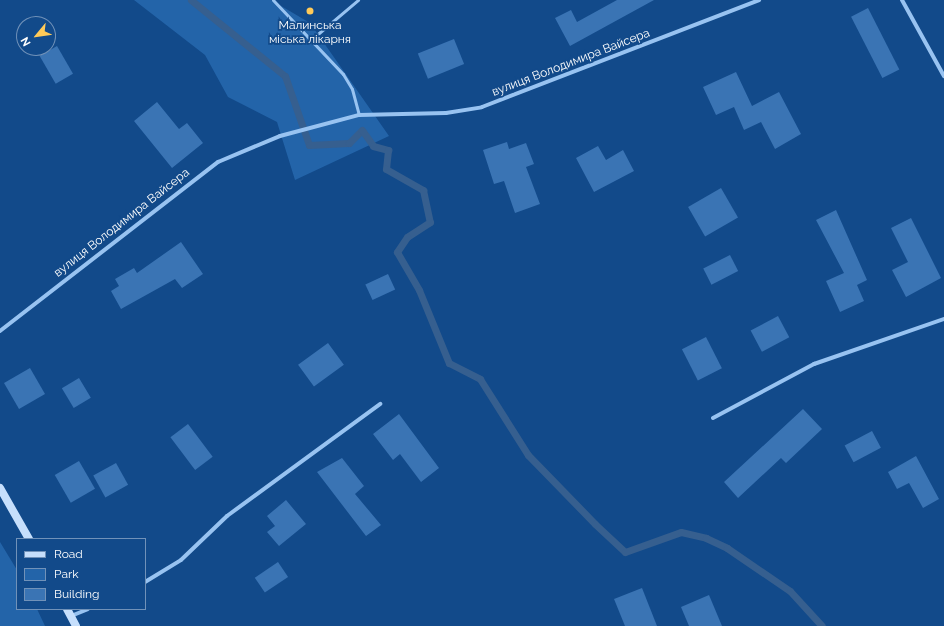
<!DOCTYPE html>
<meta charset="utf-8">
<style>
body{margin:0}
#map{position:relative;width:944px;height:626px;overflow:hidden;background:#124a8a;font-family:Raleway,sans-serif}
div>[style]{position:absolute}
.green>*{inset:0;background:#2364a9}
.stream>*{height:7px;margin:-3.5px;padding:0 3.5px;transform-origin:3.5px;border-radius:3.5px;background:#365f8f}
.building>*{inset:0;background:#3a74b4;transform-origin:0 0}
.lane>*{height:3px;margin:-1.5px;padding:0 1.5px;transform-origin:1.5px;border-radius:1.5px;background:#98c3f1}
.street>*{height:4px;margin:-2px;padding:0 2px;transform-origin:2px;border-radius:2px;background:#98c3f1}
.secondary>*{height:8px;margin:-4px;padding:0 4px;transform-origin:4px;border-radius:4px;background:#c6dffc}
.dots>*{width:11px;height:11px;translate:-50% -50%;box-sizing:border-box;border:2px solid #124a8a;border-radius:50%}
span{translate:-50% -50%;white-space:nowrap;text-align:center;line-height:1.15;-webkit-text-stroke:3.5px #124a8a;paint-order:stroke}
.poi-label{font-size:12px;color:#fff}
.street-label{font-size:12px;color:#fff}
.legend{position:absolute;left:16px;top:538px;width:130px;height:72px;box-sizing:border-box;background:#124a8a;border:1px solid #7192b9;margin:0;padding:5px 7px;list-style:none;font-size:12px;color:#fff}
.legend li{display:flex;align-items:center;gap:8px;height:20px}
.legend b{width:20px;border:1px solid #7192b9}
.north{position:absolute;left:16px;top:16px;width:40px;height:40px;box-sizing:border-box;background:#124a8a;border:1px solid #7192b9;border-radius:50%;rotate:241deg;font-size:11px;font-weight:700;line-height:16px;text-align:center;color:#fff}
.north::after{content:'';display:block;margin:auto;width:14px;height:18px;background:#ffca58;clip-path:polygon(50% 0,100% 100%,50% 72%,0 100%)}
</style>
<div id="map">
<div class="green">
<div style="clip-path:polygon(134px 0,271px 0,310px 23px,389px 136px,295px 180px,277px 122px,228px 97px,205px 55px)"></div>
<div style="clip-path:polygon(0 542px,17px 570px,17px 609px,37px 609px,45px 626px,0 626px)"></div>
</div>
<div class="stream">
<div style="left:191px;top:0;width:121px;rotate:39deg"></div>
<div style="left:285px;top:76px;width:73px;rotate:70.8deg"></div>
<div style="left:309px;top:145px;width:40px;rotate:-2.9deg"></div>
<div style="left:349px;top:143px;width:18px;rotate:-45deg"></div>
<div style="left:362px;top:130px;width:19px;rotate:55deg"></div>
<div style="left:373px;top:146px;width:16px;rotate:15deg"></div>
<div style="left:388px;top:150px;width:19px;rotate:96deg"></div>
<div style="left:386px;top:169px;width:43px;rotate:29.6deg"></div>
<div style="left:423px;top:190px;width:33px;rotate:78deg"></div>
<div style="left:430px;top:222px;width:27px;rotate:147deg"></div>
<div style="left:407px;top:237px;width:18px;rotate:124deg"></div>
<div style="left:397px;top:252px;width:44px;rotate:59.9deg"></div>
<div style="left:419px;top:290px;width:79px;rotate:67.7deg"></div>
<div style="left:449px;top:363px;width:35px;rotate:27deg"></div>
<div style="left:480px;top:379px;width:90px;rotate:57.7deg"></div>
<div style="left:528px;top:455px;width:96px;rotate:45.8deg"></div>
<div style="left:595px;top:524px;width:41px;rotate:43deg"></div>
<div style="left:625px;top:552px;width:59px;rotate:-19.7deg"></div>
<div style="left:681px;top:532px;width:26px;rotate:13deg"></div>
<div style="left:706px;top:538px;width:23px;rotate:25deg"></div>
<div style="left:727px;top:548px;width:76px;rotate:34.3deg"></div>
<div style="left:790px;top:591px;width:47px;rotate:47.6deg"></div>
</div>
<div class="building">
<div style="clip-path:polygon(617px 0,654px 0,570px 46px,555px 18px,571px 10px,577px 22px)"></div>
<div style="left:868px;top:8px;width:69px;height:19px;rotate:63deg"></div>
<div style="left:454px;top:39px;width:27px;height:39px;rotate:68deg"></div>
<div style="left:57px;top:46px;width:32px;height:20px;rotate:60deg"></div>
<div style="clip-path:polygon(736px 72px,752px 106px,779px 92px,801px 134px,775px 149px,761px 122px,744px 130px,734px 107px,716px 115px,703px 87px)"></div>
<div style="clip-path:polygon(157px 102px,179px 129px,187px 123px,203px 143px,172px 168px,134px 121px)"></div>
<div style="clip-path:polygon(507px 142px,509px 149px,526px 143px,534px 164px,526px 167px,540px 204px,515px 213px,504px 181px,494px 184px,483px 150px)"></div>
<div style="clip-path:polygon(598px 146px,606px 160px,623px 150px,634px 171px,594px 192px,576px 158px)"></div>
<div style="left:721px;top:188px;width:34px;height:38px;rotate:60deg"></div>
<div style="clip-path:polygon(836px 210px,867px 280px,857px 285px,864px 301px,840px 312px,826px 281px,844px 273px,816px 220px)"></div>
<div style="clip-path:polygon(911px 218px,941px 278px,906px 297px,892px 270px,908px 262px,891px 228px)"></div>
<div style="clip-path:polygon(181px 242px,203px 274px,182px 288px,175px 279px,121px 309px,111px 291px,119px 286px,115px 279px,134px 268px,137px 273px)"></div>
<div style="left:730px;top:255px;width:18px;height:30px;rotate:63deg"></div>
<div style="left:388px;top:274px;width:17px;height:25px;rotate:65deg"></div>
<div style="left:778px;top:316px;width:24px;height:31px;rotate:62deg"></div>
<div style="left:706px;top:337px;width:35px;height:27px;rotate:63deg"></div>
<div style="left:328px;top:343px;width:27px;height:37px;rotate:54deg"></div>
<div style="left:30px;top:368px;width:30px;height:30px;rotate:60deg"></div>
<div style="left:79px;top:378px;width:23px;height:20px;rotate:59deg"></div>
<div style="clip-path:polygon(803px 409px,822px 429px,786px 463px,781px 458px,738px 498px,724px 482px)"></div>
<div style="clip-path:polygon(399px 414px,439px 468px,421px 482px,400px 454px,393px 460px,373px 434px)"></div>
<div style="left:188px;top:424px;width:41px;height:22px;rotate:53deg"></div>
<div style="left:872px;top:431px;width:19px;height:31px;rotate:62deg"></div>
<div style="clip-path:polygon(916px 456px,939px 499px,923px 508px,909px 483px,897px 489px,888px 472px)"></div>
<div style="clip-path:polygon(342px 458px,364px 486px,355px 494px,381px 525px,366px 536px,317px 472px)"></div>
<div style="left:79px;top:461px;width:32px;height:28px;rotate:60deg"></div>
<div style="left:116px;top:463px;width:25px;height:26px;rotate:61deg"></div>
<div style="clip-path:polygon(286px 500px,306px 524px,279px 546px,267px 532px,275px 526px,267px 516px)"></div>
<div style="left:278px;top:562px;width:18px;height:28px;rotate:56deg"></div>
<div style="clip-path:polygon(642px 588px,657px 626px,625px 626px,614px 599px)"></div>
<div style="clip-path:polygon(709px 595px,722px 626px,689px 626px,681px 607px)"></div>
</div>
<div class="lane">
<div style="left:273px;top:0;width:102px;rotate:46.6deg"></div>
<div style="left:343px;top:74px;width:17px;rotate:59deg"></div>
<div style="left:352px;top:89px;width:27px;rotate:75deg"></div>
<div style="left:313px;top:38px;width:59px;rotate:-40.2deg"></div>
</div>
<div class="street">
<div style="left:902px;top:0;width:87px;rotate:61.1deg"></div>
<div style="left:0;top:331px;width:276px;rotate:-37.8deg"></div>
<div style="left:218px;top:162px;width:67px;rotate:-22.8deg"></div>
<div style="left:280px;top:136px;width:82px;rotate:-14.9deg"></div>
<div style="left:359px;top:115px;width:87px;rotate:-1.3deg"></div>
<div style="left:446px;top:113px;width:36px;rotate:-9deg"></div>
<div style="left:482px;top:107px;width:297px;rotate:-21.1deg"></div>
<div style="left:713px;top:418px;width:115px;rotate:-28.1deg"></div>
<div style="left:814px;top:364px;width:138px;rotate:-19.1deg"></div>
<div style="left:145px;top:582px;width:42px;rotate:-31.4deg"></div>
<div style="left:181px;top:560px;width:64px;rotate:-43.7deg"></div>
<div style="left:227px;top:516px;width:190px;rotate:-36.2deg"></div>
<div style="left:71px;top:616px;width:18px;rotate:-22deg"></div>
</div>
<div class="secondary">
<div style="left:0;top:488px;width:59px;rotate:60.4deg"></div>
<div style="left:67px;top:609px;width:19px;rotate:62deg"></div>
</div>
<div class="dots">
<div style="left:310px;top:11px;background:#ffca58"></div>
</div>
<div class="poi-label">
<span style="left:310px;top:33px">Малинська<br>міська лікарня</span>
</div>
<div class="street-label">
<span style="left:571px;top:63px;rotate:-21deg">вулиця Володимира Вайсера</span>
<span style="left:122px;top:223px;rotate:-38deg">вулиця Володимира Вайсера</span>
</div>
<ul class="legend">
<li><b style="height:5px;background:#c6dffc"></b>Road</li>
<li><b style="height:11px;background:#2364a9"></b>Park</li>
<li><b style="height:11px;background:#3a74b4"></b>Building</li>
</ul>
<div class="north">N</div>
</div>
